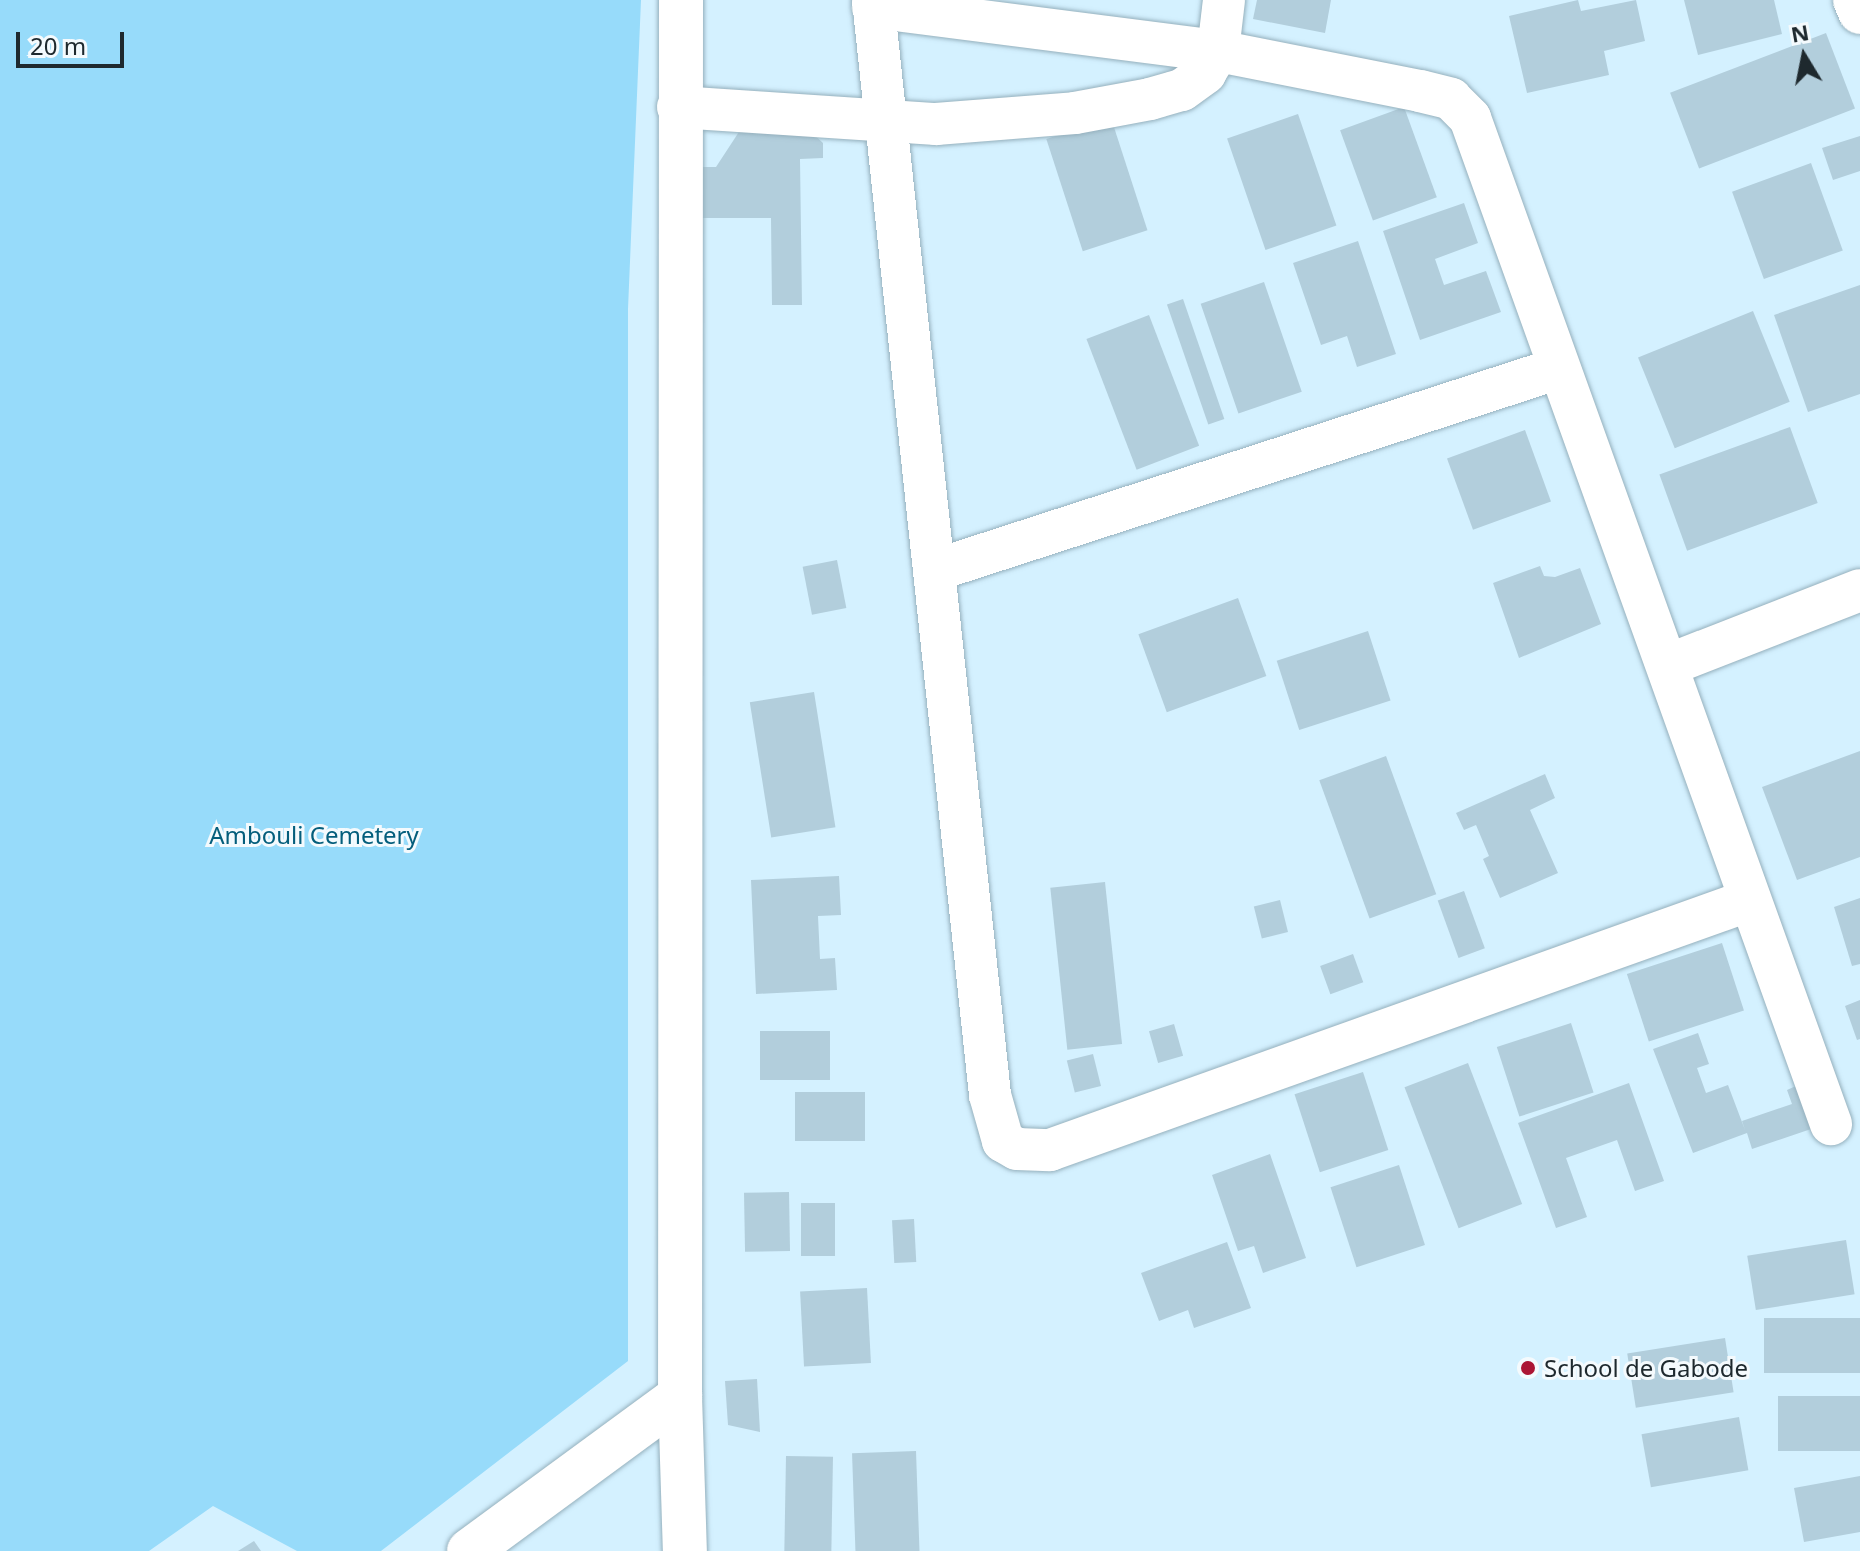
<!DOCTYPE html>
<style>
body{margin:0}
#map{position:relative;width:1860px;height:1551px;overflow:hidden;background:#d4f1ff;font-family:"Noto Sans",sans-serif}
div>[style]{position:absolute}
.green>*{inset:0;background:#97dbfa}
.building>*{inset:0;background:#b2cedc;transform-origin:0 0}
.roads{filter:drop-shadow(0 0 2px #95b0bd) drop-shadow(0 0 2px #95b0bd)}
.minor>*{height:42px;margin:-21px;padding:0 21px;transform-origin:21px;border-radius:21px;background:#fff}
.tertiary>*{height:44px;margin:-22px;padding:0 22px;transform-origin:22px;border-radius:22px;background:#fff}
.dots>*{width:22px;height:22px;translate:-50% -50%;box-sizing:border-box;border:4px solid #f4fafd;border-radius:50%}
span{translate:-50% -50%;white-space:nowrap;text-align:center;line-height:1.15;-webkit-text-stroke:6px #f4fafd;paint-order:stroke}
.park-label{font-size:24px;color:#045e7c}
.poi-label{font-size:24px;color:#1e292e}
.left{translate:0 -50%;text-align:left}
.north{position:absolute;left:1764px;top:16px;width:80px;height:80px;-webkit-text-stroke:6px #f4fafd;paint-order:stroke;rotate:350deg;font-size:22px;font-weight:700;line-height:32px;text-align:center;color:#1e292e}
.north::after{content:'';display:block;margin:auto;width:28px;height:36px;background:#1e292e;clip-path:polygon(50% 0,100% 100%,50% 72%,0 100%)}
.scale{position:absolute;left:16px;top:32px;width:108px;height:36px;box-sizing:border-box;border:4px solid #1e292e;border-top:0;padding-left:10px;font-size:24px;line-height:28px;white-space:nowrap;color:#1e292e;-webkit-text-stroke:6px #f4fafd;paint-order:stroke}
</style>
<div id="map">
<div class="green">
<div style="clip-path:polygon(0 0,641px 0,628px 309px,628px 1361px,381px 1551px,297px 1551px,213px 1506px,149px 1551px,0 1551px)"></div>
</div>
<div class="building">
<div style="clip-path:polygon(1257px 0,1331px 0,1325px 33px,1253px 19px)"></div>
<div style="clip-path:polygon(1578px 0,1581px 11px,1636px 0,1645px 41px,1604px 51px,1609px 75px,1527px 93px,1509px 16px)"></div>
<div style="clip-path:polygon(1684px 0,1774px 0,1782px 34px,1698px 55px)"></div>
<div style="left:1826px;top:33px;width:81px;height:167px;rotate:69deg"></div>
<div style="left:1404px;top:107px;width:96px;height:68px;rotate:70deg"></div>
<div style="left:1298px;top:114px;width:118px;height:75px;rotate:71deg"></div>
<div style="clip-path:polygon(750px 115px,794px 116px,823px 143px,823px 158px,800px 159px,802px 305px,772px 305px,771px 218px,701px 218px,701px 167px,716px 167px)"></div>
<div style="left:1111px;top:118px;width:118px;height:68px;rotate:72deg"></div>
<div style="clip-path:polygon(1860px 136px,1860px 171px,1833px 180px,1822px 148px)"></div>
<div style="left:1811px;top:163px;width:93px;height:84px;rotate:70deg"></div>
<div style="clip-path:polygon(1464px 203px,1478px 243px,1435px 259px,1444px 285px,1486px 271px,1501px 312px,1420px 340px,1383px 231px)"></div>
<div style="clip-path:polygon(1358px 241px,1396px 354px,1357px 367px,1347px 336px,1321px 345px,1293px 263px)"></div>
<div style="left:1264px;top:282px;width:116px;height:67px;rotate:71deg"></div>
<div style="clip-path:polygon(1860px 285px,1860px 394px,1808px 412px,1774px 315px)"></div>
<div style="left:1183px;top:299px;width:127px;height:17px;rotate:71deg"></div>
<div style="left:1753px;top:311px;width:98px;height:124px;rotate:68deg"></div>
<div style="left:1149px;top:315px;width:140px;height:67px;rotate:69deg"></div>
<div style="left:1790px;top:427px;width:81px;height:139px;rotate:70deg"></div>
<div style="left:1525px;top:430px;width:76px;height:83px;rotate:70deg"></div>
<div style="left:837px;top:560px;width:49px;height:35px;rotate:79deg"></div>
<div style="clip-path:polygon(1540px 566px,1544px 576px,1555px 577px,1580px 568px,1601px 624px,1519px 658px,1493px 583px)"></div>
<div style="left:1238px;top:598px;width:83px;height:106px;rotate:70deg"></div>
<div style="left:1368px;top:631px;width:73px;height:96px;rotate:72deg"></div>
<div style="left:814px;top:692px;width:137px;height:65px;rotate:81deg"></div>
<div style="clip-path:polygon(1860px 751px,1860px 857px,1797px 880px,1762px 787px)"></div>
<div style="left:1386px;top:756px;width:147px;height:71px;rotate:70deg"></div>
<div style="clip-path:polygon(1545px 774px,1555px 798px,1530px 810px,1558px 873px,1500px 898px,1483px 859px,1489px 856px,1476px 825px,1464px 830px,1456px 813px)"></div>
<div style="clip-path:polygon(839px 876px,841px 915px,818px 916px,820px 959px,835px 958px,837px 990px,756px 994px,751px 880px)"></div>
<div style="left:1105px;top:882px;width:163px;height:55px;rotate:84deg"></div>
<div style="left:1464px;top:891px;width:61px;height:28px;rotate:70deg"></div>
<div style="clip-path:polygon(1860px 898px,1860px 964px,1852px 966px,1834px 907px)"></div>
<div style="left:1280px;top:900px;width:33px;height:27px;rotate:76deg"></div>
<div style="left:1722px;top:943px;width:71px;height:100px;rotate:72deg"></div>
<div style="left:1353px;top:954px;width:30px;height:35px;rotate:70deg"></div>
<div style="clip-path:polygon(1860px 1000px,1860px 1039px,1857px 1040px,1845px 1006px)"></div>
<div style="left:1571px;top:1023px;width:73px;height:78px;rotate:72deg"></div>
<div style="left:1174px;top:1024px;width:33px;height:26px;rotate:74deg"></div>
<div style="left:760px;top:1031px;width:70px;height:49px"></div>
<div style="clip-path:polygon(1698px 1033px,1709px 1064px,1697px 1068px,1706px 1093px,1728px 1085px,1745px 1130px,1742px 1121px,1792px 1104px,1787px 1090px,1798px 1085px,1814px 1128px,1752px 1149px,1747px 1133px,1693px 1153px,1653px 1049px)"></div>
<div style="left:1093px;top:1054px;width:33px;height:27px;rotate:76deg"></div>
<div style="left:1468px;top:1063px;width:151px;height:68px;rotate:69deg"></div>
<div style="left:1363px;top:1072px;width:82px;height:72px;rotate:72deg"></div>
<div style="clip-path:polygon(1629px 1083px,1664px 1181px,1635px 1191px,1617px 1140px,1566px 1158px,1587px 1217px,1556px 1228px,1518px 1123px)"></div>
<div style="left:795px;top:1092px;width:70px;height:49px"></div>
<div style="clip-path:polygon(1270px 1154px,1306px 1258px,1263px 1273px,1254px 1246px,1238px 1251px,1212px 1175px)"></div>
<div style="left:1399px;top:1165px;width:84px;height:72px;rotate:72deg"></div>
<div style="left:789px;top:1192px;width:59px;height:45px;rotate:89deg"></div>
<div style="left:835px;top:1203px;width:53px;height:34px;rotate:90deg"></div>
<div style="left:914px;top:1219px;width:43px;height:22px;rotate:87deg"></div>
<div style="left:1846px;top:1240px;width:55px;height:100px;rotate:81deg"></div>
<div style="clip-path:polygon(1227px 1242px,1251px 1308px,1194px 1328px,1188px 1310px,1159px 1321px,1141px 1273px)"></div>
<div style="left:867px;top:1288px;width:75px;height:67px;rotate:87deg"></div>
<div style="left:1860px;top:1318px;width:55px;height:96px;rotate:90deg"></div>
<div style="left:1725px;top:1338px;width:55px;height:99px;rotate:81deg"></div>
<div style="clip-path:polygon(757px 1379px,760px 1432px,728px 1425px,725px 1381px)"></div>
<div style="left:1860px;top:1396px;width:55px;height:82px;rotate:90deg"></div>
<div style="left:1739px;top:1417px;width:54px;height:99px;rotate:80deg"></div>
<div style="left:916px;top:1451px;width:100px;height:64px;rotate:88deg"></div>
<div style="left:786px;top:1456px;width:47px;height:95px;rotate:1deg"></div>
<div style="clip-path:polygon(1860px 1476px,1860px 1532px,1804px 1542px,1794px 1488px)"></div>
<div style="clip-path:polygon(254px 1541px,261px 1551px,238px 1551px)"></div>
</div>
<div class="roads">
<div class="minor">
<div style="left:873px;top:0;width:1101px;rotate:83.9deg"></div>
<div style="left:990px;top:1095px;width:48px;rotate:74.2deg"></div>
<div style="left:1003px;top:1141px;width:16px;rotate:30deg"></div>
<div style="left:1017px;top:1149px;width:33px;rotate:2deg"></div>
<div style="left:1050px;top:1150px;width:743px;rotate:-19.65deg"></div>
<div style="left:873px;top:7px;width:348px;rotate:7.3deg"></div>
<div style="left:1218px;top:51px;width:206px;rotate:11.2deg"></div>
<div style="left:1420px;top:91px;width:32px;rotate:14deg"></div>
<div style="left:1451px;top:99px;width:27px;rotate:45deg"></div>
<div style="left:1470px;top:118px;width:1069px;rotate:70.26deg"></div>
<div style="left:678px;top:107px;width:259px;rotate:3.8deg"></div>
<div style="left:936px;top:124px;width:139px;rotate:-4.5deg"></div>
<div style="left:1075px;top:113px;width:76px;rotate:-10.6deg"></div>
<div style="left:1150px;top:99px;width:33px;rotate:-16deg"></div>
<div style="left:1182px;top:90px;width:29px;rotate:-36deg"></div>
<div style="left:1205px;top:73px;width:26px;rotate:-59deg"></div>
<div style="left:1218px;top:51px;width:51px;rotate:-83.3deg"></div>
<div style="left:936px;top:570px;width:652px;rotate:-17.96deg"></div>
<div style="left:1668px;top:665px;width:206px;rotate:-21.3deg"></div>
</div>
<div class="tertiary">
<div style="left:681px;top:0;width:1396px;rotate:90.04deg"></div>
<div style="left:680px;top:1396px;width:155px;rotate:88.2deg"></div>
<div style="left:1855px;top:0;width:13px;rotate:67deg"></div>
<div style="left:469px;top:1551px;width:262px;rotate:-36.3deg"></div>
</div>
</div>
<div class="dots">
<div style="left:1528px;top:1368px;background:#ab1534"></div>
</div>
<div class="park-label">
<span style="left:314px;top:835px">Ambouli Cemetery</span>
</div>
<div class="poi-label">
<span class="left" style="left:1544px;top:1368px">School de Gabode</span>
</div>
<div class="north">N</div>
<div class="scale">20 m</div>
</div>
